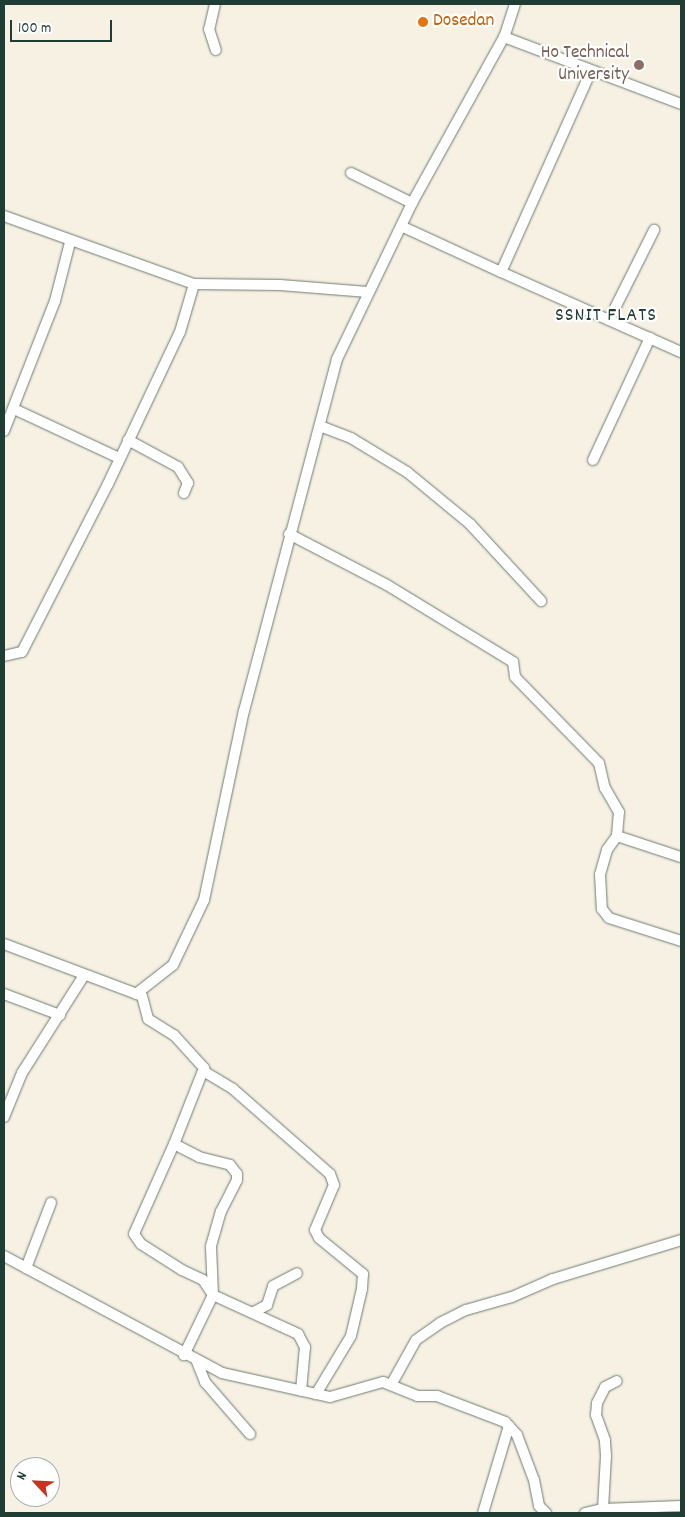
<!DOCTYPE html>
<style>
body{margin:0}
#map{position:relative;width:685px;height:1517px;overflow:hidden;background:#f7f1e3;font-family:Dekko,sans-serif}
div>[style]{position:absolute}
.roads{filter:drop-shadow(0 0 1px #6b7c71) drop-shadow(0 0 1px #6b7c71)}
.minor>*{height:10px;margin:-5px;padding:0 5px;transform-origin:5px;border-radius:5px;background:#fff}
.dots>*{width:14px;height:14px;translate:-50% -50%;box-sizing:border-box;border:2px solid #fff;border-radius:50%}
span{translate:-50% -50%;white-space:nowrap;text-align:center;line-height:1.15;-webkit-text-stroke:4.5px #fff;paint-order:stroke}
.food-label{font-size:19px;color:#c56008}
.left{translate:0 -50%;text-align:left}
.education-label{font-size:19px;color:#785e54}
.right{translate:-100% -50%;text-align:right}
.neighbourhood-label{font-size:20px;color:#1f3d34;letter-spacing:1px}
.frame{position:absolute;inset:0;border:5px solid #1f3d34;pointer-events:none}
.north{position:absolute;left:10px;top:1457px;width:50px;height:50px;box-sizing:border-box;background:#fff;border:1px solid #a5b1ae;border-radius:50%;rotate:295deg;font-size:14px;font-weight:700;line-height:20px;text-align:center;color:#1f3d34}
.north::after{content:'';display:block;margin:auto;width:18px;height:22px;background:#c8321e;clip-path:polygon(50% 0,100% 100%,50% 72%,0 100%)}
.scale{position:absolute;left:10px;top:20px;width:102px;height:22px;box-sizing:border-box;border:2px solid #1f3d34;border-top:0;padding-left:6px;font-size:15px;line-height:18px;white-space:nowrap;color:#1f3d34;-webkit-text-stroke:4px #fff;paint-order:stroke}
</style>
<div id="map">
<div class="roads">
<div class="minor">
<div style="left:215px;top:4px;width:26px;rotate:103deg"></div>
<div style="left:209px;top:29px;width:22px;rotate:72deg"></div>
<div style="left:515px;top:4px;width:35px;rotate:108deg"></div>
<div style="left:504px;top:37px;width:189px;rotate:20.7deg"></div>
<div style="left:591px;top:71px;width:220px;rotate:114.1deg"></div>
<div style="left:501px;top:272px;width:197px;rotate:24deg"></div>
<div style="left:351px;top:173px;width:68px;rotate:26.2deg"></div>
<div style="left:4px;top:216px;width:202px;rotate:19.7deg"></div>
<div style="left:194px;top:284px;width:86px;rotate:0.7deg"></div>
<div style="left:280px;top:285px;width:88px;rotate:4.5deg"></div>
<div style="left:401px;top:226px;width:110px;rotate:24.7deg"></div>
<div style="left:609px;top:320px;width:101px;rotate:-63.4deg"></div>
<div style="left:14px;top:409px;width:116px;rotate:25deg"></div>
<div style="left:320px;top:426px;width:33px;rotate:21deg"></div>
<div style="left:351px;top:438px;width:66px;rotate:31.3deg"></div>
<div style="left:407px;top:472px;width:82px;rotate:39.5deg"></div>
<div style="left:470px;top:524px;width:105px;rotate:47.3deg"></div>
<div style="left:4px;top:431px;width:140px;rotate:-68.6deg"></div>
<div style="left:55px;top:301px;width:61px;rotate:-75.7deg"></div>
<div style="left:128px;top:440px;width:57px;rotate:28.4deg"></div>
<div style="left:178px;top:467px;width:19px;rotate:58deg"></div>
<div style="left:188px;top:483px;width:11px;rotate:112deg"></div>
<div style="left:593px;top:460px;width:135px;rotate:-65deg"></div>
<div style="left:289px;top:534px;width:110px;rotate:27.5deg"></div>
<div style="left:387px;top:585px;width:148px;rotate:31.4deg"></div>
<div style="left:513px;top:662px;width:15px;rotate:82deg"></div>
<div style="left:515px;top:677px;width:120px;rotate:45.7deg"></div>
<div style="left:599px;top:763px;width:26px;rotate:77deg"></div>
<div style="left:605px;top:788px;width:28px;rotate:60deg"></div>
<div style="left:619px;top:812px;width:24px;rotate:95deg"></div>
<div style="left:617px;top:836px;width:17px;rotate:126deg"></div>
<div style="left:607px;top:850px;width:25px;rotate:106deg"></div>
<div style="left:600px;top:874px;width:35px;rotate:87deg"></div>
<div style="left:602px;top:909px;width:11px;rotate:52deg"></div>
<div style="left:609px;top:918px;width:76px;rotate:17.7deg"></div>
<div style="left:4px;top:656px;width:18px;rotate:-13deg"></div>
<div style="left:22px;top:652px;width:189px;rotate:-62.9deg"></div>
<div style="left:108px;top:484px;width:168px;rotate:-64.7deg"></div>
<div style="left:180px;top:332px;width:50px;rotate:-73.7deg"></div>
<div style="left:617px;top:836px;width:67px;rotate:18.2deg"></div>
<div style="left:4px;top:944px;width:147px;rotate:20.6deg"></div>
<div style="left:142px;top:996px;width:24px;rotate:75deg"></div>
<div style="left:148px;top:1019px;width:31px;rotate:32deg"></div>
<div style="left:174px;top:1035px;width:45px;rotate:47.7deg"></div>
<div style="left:204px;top:1068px;width:82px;rotate:111.5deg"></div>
<div style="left:174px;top:1144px;width:28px;rotate:27deg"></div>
<div style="left:199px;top:1157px;width:32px;rotate:14deg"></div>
<div style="left:230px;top:1165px;width:11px;rotate:52deg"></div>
<div style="left:237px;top:1174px;width:6px;rotate:90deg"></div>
<div style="left:237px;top:1180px;width:35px;rotate:117deg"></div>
<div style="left:221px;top:1211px;width:37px;rotate:106deg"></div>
<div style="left:211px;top:1247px;width:48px;rotate:87.6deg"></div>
<div style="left:213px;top:1295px;width:67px;rotate:115.8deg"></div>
<div style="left:4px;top:994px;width:60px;rotate:20.6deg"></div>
<div style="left:136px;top:994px;width:47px;rotate:-38.1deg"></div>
<div style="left:173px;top:965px;width:72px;rotate:-64.5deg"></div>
<div style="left:204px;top:900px;width:193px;rotate:-78.1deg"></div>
<div style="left:244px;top:711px;width:364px;rotate:-75.2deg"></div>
<div style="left:337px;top:359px;width:173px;rotate:-64.3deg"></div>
<div style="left:412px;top:203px;width:190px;rotate:-61deg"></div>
<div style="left:205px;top:1072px;width:33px;rotate:31deg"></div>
<div style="left:233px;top:1089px;width:129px;rotate:41.2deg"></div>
<div style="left:330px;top:1174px;width:12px;rotate:70deg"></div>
<div style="left:334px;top:1185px;width:49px;rotate:112.9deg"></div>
<div style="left:315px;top:1230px;width:9px;rotate:63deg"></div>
<div style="left:319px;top:1238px;width:57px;rotate:39.3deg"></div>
<div style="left:363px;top:1274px;width:15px;rotate:94deg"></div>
<div style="left:362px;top:1289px;width:48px;rotate:103.2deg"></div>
<div style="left:351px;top:1336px;width:68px;rotate:121.1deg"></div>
<div style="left:4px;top:1117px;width:48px;rotate:-67.8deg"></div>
<div style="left:22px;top:1073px;width:114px;rotate:-57.6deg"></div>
<div style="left:174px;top:1144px;width:98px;rotate:114deg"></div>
<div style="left:134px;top:1234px;width:12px;rotate:55deg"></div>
<div style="left:141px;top:1244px;width:49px;rotate:32.4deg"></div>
<div style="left:182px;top:1270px;width:23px;rotate:25deg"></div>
<div style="left:203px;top:1280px;width:18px;rotate:56deg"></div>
<div style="left:213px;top:1295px;width:94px;rotate:24.6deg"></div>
<div style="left:298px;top:1334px;width:15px;rotate:62deg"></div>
<div style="left:305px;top:1347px;width:44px;rotate:95.2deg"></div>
<div style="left:4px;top:1256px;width:247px;rotate:28.2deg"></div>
<div style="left:222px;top:1373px;width:111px;rotate:12.5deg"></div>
<div style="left:330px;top:1397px;width:55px;rotate:-15.8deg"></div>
<div style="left:383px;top:1382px;width:37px;rotate:22deg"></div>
<div style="left:417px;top:1396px;width:20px"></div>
<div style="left:437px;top:1396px;width:73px;rotate:20.9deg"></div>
<div style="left:505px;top:1422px;width:18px;rotate:47deg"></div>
<div style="left:517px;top:1435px;width:48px;rotate:69.3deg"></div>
<div style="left:534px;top:1480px;width:26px;rotate:79deg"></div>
<div style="left:539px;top:1506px;width:10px;rotate:45deg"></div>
<div style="left:26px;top:1268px;width:70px;rotate:-69deg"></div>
<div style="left:254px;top:1312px;width:15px;rotate:-28deg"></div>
<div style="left:267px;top:1305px;width:20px;rotate:-72deg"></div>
<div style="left:273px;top:1286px;width:27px;rotate:-28deg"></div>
<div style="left:197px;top:1362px;width:22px;rotate:68deg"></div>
<div style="left:205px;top:1382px;width:69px;rotate:49.1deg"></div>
<div style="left:391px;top:1385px;width:51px;rotate:-60.9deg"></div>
<div style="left:416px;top:1340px;width:29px;rotate:-35deg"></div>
<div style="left:440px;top:1323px;width:29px;rotate:-27deg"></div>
<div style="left:466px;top:1310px;width:48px;rotate:-15.8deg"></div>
<div style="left:512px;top:1297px;width:45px;rotate:-23.7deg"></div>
<div style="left:553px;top:1279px;width:134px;rotate:-16.9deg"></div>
<div style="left:603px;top:1509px;width:53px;rotate:-86.8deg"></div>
<div style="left:606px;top:1456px;width:16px;rotate:-94deg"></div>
<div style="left:605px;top:1440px;width:27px;rotate:-110deg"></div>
<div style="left:596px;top:1415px;width:12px;rotate:-85deg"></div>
<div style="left:597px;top:1403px;width:18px;rotate:-63deg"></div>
<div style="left:605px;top:1387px;width:13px;rotate:-27deg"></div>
<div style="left:483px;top:1513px;width:91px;rotate:-73.4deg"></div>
<div style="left:585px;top:1513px;width:18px;rotate:-13deg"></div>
<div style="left:603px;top:1509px;width:78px;rotate:-2.2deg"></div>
</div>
</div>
<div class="dots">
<div style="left:423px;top:22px;background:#e8710a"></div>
<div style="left:639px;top:65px;background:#8d6e63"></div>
</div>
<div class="food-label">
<span class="left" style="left:433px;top:22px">Dosedan</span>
</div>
<div class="education-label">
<span class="right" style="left:629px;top:65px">Ho Technical<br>University</span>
</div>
<div class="neighbourhood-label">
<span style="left:606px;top:316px">SSNIT FLATS</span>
</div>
<div class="frame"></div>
<div class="north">N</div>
<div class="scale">100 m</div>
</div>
